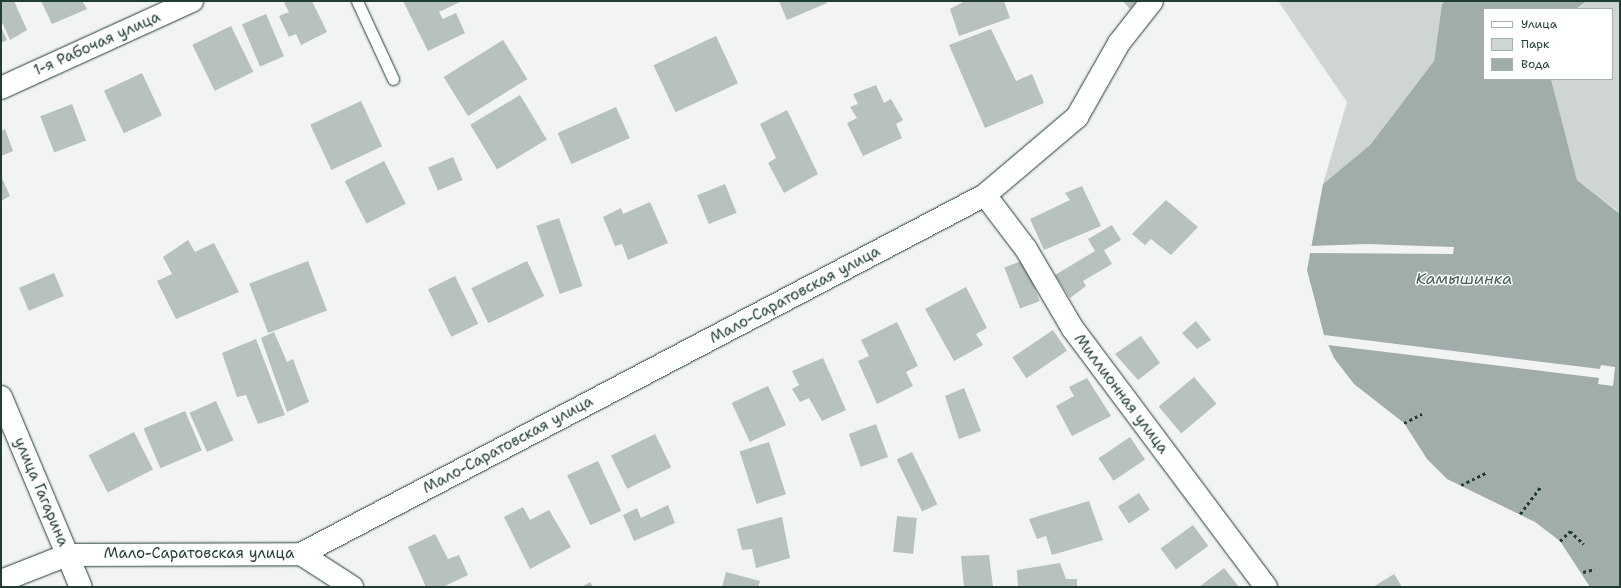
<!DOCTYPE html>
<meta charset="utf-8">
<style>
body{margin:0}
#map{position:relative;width:1621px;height:588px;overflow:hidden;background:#f2f3f3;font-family:"Shantell Sans",sans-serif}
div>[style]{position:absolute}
.green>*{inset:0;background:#ced5d3}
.water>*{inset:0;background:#a1adaa}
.pier>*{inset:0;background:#f2f3f3}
.building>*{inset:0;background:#b7c1bd;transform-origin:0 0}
.path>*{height:2.5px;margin-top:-1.25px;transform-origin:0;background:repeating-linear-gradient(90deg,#1f3d34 0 3px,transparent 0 6px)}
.roads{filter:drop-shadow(0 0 1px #1f3d34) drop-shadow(0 0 1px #1f3d34)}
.lane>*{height:11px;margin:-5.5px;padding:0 5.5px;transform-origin:5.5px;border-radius:5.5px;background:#fff}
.street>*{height:22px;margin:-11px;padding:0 11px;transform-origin:11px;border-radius:11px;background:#fff}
span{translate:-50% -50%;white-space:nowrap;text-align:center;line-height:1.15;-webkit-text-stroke:3px #fff;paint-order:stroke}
.street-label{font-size:15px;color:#1f3d34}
.water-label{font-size:16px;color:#465f57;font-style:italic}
.frame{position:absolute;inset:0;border:2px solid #1f3d34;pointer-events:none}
.legend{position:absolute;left:1483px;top:8px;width:130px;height:72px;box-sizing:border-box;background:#fff;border:1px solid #a5b1ae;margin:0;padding:5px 7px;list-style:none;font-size:12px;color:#1f3d34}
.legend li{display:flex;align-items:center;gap:8px;height:20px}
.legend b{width:20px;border:1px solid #a5b1ae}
</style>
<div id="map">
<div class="green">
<div style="clip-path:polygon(1278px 1px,1445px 1px,1442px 4px,1434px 61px,1369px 146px,1323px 184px,1347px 102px)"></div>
<div style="clip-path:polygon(1588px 1px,1620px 1px,1620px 213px,1577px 180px,1551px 79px,1612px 79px,1612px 9px,1577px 9px)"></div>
</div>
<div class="water">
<div style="clip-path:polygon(1445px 1px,1587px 1px,1576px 9px,1484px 9px,1484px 79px,1551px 79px,1577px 180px,1620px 214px,1620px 587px,1590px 587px,1560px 541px,1535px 522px,1447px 479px,1427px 459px,1404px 423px,1354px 384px,1334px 358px,1324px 335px,1307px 270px,1323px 184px,1370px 145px,1434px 61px,1442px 4px)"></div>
</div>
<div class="pier">
<div style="clip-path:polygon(1366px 244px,1454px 247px,1453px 254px,1310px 253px,1311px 246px)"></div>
<div style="clip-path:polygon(1324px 335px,1600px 369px,1601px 365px,1615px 367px,1613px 386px,1598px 384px,1599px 378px,1328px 345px)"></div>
</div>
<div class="building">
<div style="clip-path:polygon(1px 1px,14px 1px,27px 30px,10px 40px,1px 20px)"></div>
<div style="clip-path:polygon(41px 1px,82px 1px,87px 9px,52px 24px)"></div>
<div style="clip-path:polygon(289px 1px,312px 1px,327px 32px,301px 45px,296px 34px,289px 37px,279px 16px,289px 12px,284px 3px)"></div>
<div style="clip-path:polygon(403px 1px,462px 1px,439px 12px,443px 19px,456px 13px,465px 33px,428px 51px)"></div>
<div style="clip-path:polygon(779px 1px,826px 1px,827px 3px,787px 20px)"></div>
<div style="clip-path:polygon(965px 1px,1004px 1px,1010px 18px,959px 36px,950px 9px)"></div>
<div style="clip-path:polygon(1123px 1px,1137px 1px,1130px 9px)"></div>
<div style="left:266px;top:14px;width:46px;height:26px;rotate:67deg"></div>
<div style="left:231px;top:26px;width:51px;height:43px;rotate:64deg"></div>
<div style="clip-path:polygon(1px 27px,7px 40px,1px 43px)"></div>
<div style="clip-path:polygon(991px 29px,1016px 81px,1032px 74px,1044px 103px,985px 128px,949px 45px)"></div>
<div style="left:716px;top:36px;width:52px;height:69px;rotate:65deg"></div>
<div style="left:503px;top:40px;width:46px;height:70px;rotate:58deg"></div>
<div style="left:142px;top:73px;width:47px;height:42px;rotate:65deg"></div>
<div style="clip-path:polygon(876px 85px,884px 103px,891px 99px,903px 120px,896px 124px,902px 138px,863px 156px,847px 123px,857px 118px,850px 107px,858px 104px,853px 94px)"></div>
<div style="left:520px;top:95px;width:52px;height:58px;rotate:59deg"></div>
<div style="left:361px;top:101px;width:50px;height:56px;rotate:65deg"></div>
<div style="left:72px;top:104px;width:39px;height:34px;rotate:69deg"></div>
<div style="left:616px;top:107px;width:34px;height:64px;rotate:66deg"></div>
<div style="clip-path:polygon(787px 110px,818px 174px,784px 193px,768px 163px,776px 158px,760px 124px)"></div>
<div style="clip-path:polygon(5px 129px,13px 151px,1px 156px,1px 131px)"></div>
<div style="left:453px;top:157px;width:25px;height:27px;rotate:67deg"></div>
<div style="left:384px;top:161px;width:48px;height:44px;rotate:63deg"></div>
<div style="clip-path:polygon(1px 176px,10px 196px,1px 201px)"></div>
<div style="left:725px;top:184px;width:31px;height:30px;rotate:68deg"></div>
<div style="clip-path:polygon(1082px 186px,1101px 226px,1044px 250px,1030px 219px,1070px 200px,1065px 193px)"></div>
<div style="clip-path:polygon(1166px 200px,1198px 227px,1171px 255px,1151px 239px,1145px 245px,1132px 234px)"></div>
<div style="clip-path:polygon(650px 202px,668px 243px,628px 260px,622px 244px,615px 246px,603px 217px,621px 208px,623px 214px)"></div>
<div style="left:559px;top:218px;width:72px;height:24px;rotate:71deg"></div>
<div style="clip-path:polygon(1112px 225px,1121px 240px,1104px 250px,1112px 264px,1083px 281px,1086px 286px,1070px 298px,1055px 275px,1095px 251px,1088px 239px)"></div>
<div style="clip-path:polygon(188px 240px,195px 252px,214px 243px,239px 292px,176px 319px,157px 281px,172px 274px,163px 257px)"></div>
<div style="left:1024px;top:260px;width:44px;height:21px;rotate:69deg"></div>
<div style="left:308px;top:261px;width:53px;height:63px;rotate:69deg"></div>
<div style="left:527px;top:261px;width:39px;height:62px;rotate:64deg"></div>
<div style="left:54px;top:273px;width:25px;height:38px;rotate:67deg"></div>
<div style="left:455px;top:276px;width:53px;height:30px;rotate:64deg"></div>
<div style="clip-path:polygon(966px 287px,987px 328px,976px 334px,983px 345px,954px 361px,925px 309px)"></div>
<div style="clip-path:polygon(1196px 321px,1211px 340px,1197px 349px,1182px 333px)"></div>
<div style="clip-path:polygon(897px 322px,918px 366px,906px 372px,913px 386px,877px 404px,858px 361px,869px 356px,861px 340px)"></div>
<div style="left:1053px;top:330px;width:25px;height:49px;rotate:56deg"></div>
<div style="clip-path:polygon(274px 332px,287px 362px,293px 359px,309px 402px,287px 412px,261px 338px)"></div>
<div style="clip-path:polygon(1141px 336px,1160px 363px,1138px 380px,1115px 354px)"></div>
<div style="clip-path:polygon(256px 339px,285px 415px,258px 424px,246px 395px,237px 397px,222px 353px)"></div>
<div style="clip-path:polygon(823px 358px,846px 410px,822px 421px,809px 398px,800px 402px,792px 389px,799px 385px,792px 371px)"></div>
<div style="left:1194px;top:377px;width:35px;height:46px;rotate:50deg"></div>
<div style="clip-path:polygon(1087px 378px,1111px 416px,1072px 436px,1056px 406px,1074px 396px,1069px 387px)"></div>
<div style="left:768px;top:386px;width:43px;height:40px;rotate:65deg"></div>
<div style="clip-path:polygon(964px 388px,981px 431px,959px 439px,945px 396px)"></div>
<div style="left:216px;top:401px;width:43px;height:29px;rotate:66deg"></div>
<div style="left:185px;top:411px;width:43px;height:45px;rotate:67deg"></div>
<div style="left:876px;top:424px;width:35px;height:29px;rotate:70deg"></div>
<div style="left:134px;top:432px;width:42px;height:51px;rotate:63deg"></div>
<div style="left:655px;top:434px;width:37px;height:49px;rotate:64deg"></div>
<div style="left:1130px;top:437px;width:27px;height:38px;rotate:56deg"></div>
<div style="left:769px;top:442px;width:55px;height:31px;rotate:72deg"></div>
<div style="left:912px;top:452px;width:58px;height:17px;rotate:64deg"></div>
<div style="left:598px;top:461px;width:55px;height:34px;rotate:65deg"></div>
<div style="left:1139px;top:493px;width:20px;height:25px;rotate:57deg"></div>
<div style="clip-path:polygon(1089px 501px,1103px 540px,1052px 555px,1046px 536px,1037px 539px,1029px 519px)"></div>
<div style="clip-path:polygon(668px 505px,675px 523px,634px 541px,623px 515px,637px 508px,641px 518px)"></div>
<div style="clip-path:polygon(523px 507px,530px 520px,549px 510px,571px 547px,530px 569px,504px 517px)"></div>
<div style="left:897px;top:516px;width:20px;height:36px;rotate:6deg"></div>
<div style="clip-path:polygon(782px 517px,790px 558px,756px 568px,752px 549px,742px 550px,737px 529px)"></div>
<div style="left:1193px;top:525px;width:26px;height:40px;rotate:54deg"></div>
<div style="clip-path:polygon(435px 534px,448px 559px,459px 555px,468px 575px,443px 587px,426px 587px,408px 547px)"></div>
<div style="clip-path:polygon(989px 555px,993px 587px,964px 587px,961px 556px)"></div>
<div style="clip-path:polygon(1060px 563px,1066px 579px,1077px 579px,1077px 587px,1018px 587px,1017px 570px)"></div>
<div style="clip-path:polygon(1224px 568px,1239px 587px,1199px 587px)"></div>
<div style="clip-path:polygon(726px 572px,760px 581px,758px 587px,722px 587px)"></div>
<div style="clip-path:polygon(1394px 574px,1402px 587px,1373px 587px)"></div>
<div style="clip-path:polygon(590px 582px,593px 587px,582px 587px)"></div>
</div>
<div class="path">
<div style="left:1404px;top:423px;width:20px;rotate:-27deg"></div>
<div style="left:1461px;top:485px;width:28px;rotate:-26deg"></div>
<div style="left:1520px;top:514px;width:34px;rotate:-53deg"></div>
<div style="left:1560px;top:541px;width:14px;rotate:-45deg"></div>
<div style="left:1570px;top:531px;width:19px;rotate:43deg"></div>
<div style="left:1583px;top:572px;width:12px;rotate:-14deg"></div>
</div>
<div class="roads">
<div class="lane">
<div style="left:357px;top:1px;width:86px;rotate:65.2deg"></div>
</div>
<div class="street">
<div style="left:1px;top:88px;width:210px;rotate:-24.5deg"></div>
<div style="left:985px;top:195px;width:68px;rotate:52.8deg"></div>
<div style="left:1026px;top:249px;width:93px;rotate:59.6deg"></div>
<div style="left:1073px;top:329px;width:322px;rotate:53.2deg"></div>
<div style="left:1px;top:397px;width:206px;rotate:67.2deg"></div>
<div style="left:301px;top:554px;width:61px;rotate:32.9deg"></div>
<div style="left:1px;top:581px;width:71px;rotate:-21.5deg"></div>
<div style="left:67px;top:555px;width:234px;rotate:-0.2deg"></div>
<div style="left:301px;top:554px;width:772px;rotate:-27.69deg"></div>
<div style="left:985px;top:195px;width:121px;rotate:-40.3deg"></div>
<div style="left:1077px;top:117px;width:85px;rotate:-60.4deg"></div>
<div style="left:1119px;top:43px;width:53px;rotate:-51.8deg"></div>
</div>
</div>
<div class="street-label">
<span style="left:97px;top:44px;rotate:-24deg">1-я Рабочая улица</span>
<span style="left:795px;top:295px;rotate:-28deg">Мало-Саратовская улица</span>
<span style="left:1121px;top:394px;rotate:53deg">Миллионная улица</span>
<span style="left:508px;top:445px;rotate:-28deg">Мало-Саратовская улица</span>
<span style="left:41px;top:492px;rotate:67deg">улица Гагарина</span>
<span style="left:199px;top:554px">Мало-Саратовская улица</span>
</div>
<div class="water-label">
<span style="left:1464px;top:279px">Камышинка</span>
</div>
<div class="frame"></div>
<ul class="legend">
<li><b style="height:5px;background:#fff"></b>Улица</li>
<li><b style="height:11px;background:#ced5d3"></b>Парк</li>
<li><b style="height:11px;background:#a1adaa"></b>Вода</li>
</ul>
</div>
